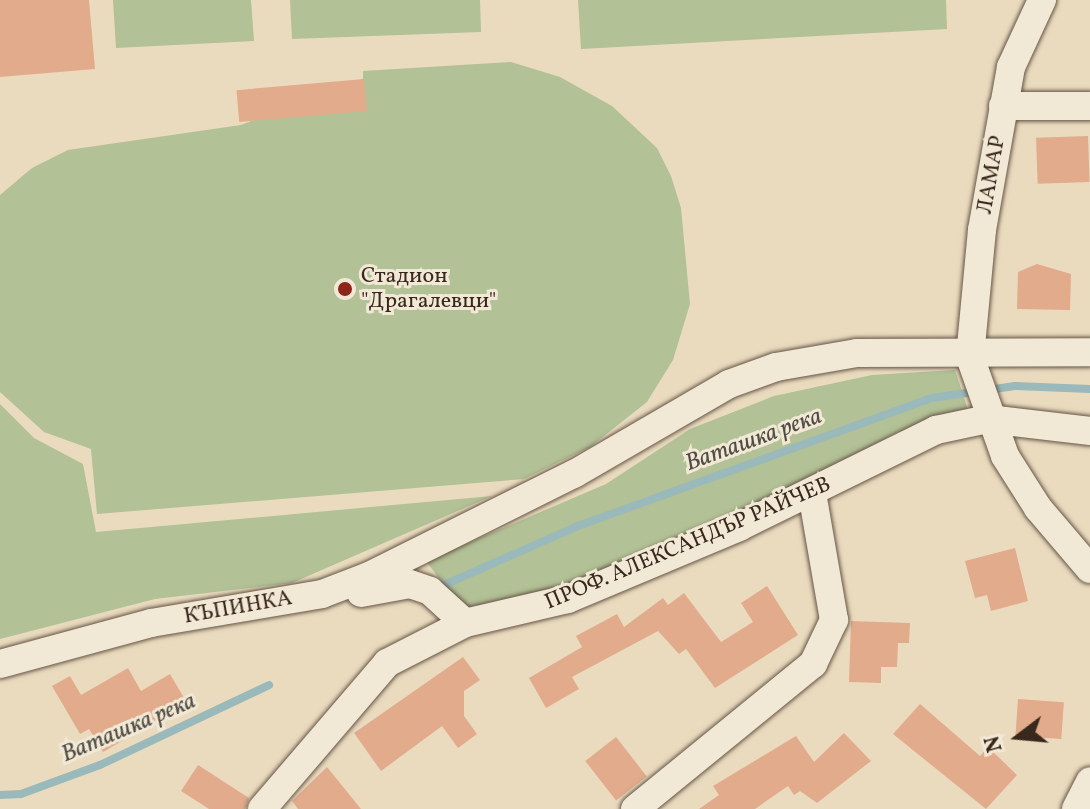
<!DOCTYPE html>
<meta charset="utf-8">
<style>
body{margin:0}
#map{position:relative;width:1090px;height:809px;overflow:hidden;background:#eadbbf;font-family:Vollkorn,serif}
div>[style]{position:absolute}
.green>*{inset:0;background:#b2c196}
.stream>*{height:8px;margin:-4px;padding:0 4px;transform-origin:4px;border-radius:4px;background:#9ab9ba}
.building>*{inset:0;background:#e2ab8c;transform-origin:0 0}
.roads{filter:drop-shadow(0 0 2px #655545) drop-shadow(0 0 2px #655545)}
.minor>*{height:28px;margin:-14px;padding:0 14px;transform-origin:14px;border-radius:14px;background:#f1e8d5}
.dots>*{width:22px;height:22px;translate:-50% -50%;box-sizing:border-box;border:4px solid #f1e8d5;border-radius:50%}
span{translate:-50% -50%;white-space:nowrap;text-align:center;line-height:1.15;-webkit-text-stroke:6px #f1e8d5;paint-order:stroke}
.street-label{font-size:22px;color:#39281c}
.poi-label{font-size:22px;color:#39281c}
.left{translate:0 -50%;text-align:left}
.water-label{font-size:24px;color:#514c44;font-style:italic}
.north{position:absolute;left:978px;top:697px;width:80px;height:80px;-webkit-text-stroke:6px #f1e8d5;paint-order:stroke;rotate:254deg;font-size:22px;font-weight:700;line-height:32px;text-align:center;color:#39281c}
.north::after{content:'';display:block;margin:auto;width:28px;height:36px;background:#39281c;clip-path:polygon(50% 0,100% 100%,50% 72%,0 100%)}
</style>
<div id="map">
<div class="green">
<div style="clip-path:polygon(113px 0,251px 0,254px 41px,116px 48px)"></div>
<div style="clip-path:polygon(290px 0,480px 0,481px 32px,292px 39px)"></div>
<div style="clip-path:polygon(578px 0,946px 0,947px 29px,581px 49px)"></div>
<div style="clip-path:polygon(511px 62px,560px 77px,612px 106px,657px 148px,671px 176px,681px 208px,690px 304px,673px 360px,647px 402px,590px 447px,524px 479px,97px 514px,91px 449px,44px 432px,0 392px,0 195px,32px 168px,68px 150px,241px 125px,363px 79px,363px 71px)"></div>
<div style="clip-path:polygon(955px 370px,969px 413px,898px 432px,713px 527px,528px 601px,465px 613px,426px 561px,606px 484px,690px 429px,774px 396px,872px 375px)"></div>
<div style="clip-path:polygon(0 404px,34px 438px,83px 464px,96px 532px,492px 496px,292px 583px,155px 599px,0 639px)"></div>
</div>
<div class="stream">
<div style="left:444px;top:585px;width:146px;rotate:-23.8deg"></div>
<div style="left:578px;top:526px;width:376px;rotate:-19.9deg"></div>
<div style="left:932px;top:398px;width:84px;rotate:-8.2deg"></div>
<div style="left:1015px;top:386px;width:75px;rotate:2.3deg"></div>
<div style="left:0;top:795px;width:21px;rotate:-3deg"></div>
<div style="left:21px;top:794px;width:84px;rotate:-20.2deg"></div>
<div style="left:100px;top:765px;width:187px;rotate:-25.3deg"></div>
</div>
<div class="building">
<div style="clip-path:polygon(0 0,89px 0,95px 69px,0 77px)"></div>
<div style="left:364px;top:79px;width:32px;height:128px;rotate:85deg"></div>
<div style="left:1088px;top:136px;width:46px;height:52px;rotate:88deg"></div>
<div style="clip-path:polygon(1037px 264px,1071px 274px,1070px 310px,1017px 309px,1018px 272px)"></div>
<div style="clip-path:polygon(1015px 548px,1028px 601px,991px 611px,987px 595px,975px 598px,965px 561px)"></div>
<div style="clip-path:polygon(767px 586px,798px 635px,715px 688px,686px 649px,679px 654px,658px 631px,572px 677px,579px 689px,546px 708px,529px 678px,582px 647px,576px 636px,617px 614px,624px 627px,663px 598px,668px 605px,684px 593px,721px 642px,753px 622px,741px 603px)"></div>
<div style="clip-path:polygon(851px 621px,910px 623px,909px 643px,898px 643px,897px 667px,881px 667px,881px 683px,849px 682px)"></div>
<div style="clip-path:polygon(463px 657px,480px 680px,464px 691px,464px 716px,477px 734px,458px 748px,442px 726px,381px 771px,354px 733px)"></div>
<div style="clip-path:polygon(128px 668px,141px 691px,170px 674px,187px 703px,103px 752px,89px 729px,80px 734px,52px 686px,70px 676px,81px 695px)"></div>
<div style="left:1018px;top:699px;width:46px;height:37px;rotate:4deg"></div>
<div style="clip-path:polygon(920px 704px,980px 756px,988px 747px,1017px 775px,986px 809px,893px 734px)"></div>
<div style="clip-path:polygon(844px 733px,871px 761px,817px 803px,800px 791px,794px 795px,788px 786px,755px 809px,699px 809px,719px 795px,713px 786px,796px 736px,814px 762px)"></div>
<div style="left:616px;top:737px;width:50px;height:39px;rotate:52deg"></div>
<div style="clip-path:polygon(198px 765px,249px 798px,245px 809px,209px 809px,181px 791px)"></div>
<div style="clip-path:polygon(327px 767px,361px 809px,298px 809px,292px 801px)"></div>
</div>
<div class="roads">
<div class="minor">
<div style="left:1042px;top:0;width:74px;rotate:114.8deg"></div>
<div style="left:1011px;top:67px;width:166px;rotate:100.1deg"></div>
<div style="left:982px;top:230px;width:128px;rotate:95.4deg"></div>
<div style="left:970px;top:357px;width:105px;rotate:70.5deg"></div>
<div style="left:1005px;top:456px;width:62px;rotate:57.6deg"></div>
<div style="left:1038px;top:508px;width:80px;rotate:49.6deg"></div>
<div style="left:1003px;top:106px;width:87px"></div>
<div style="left:361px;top:593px;width:50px;rotate:-10.4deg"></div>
<div style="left:410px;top:584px;width:21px;rotate:19deg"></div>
<div style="left:430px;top:591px;width:47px;rotate:42.4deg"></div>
<div style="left:0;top:664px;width:156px;rotate:-15.2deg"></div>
<div style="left:151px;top:623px;width:173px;rotate:-9.6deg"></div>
<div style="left:322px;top:594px;width:50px;rotate:-21deg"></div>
<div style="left:369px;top:576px;width:229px;rotate:-26.5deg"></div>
<div style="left:574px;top:474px;width:179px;rotate:-30.1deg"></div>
<div style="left:729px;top:384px;width:50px;rotate:-19.9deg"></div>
<div style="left:776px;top:367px;width:82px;rotate:-9.8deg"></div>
<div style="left:857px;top:353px;width:233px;rotate:-0.2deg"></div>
<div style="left:262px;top:809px;width:192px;rotate:-49.4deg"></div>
<div style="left:387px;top:663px;width:88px;rotate:-27.1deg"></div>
<div style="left:465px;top:623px;width:106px;rotate:-13.1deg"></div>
<div style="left:568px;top:599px;width:186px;rotate:-22.8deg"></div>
<div style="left:739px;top:527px;width:220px;rotate:-26.2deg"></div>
<div style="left:936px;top:430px;width:53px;rotate:-11.9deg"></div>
<div style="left:988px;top:419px;width:103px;rotate:6.7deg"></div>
<div style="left:635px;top:809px;width:230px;rotate:-39.2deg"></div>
<div style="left:813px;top:664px;width:49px;rotate:-64.5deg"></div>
<div style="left:834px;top:620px;width:129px;rotate:-99.8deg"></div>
<div style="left:1076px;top:809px;width:31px;rotate:-63deg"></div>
</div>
</div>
<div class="dots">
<div style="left:345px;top:289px;background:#8f2418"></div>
</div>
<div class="street-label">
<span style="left:992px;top:175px;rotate:-80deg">ЛАМАР</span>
<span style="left:688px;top:544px;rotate:-23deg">ПРОФ. АЛЕКСАНДЪР РАЙЧЕВ</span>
<span style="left:238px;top:608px;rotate:-10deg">КЪПИНКА</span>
</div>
<div class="poi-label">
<span class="left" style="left:361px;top:289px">Стадион<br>"Драгалевци"</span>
</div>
<div class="water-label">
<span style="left:754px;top:441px;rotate:-20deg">Ваташка река</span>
<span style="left:129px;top:729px;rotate:-23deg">Ваташка река</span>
</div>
<div class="north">N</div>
</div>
